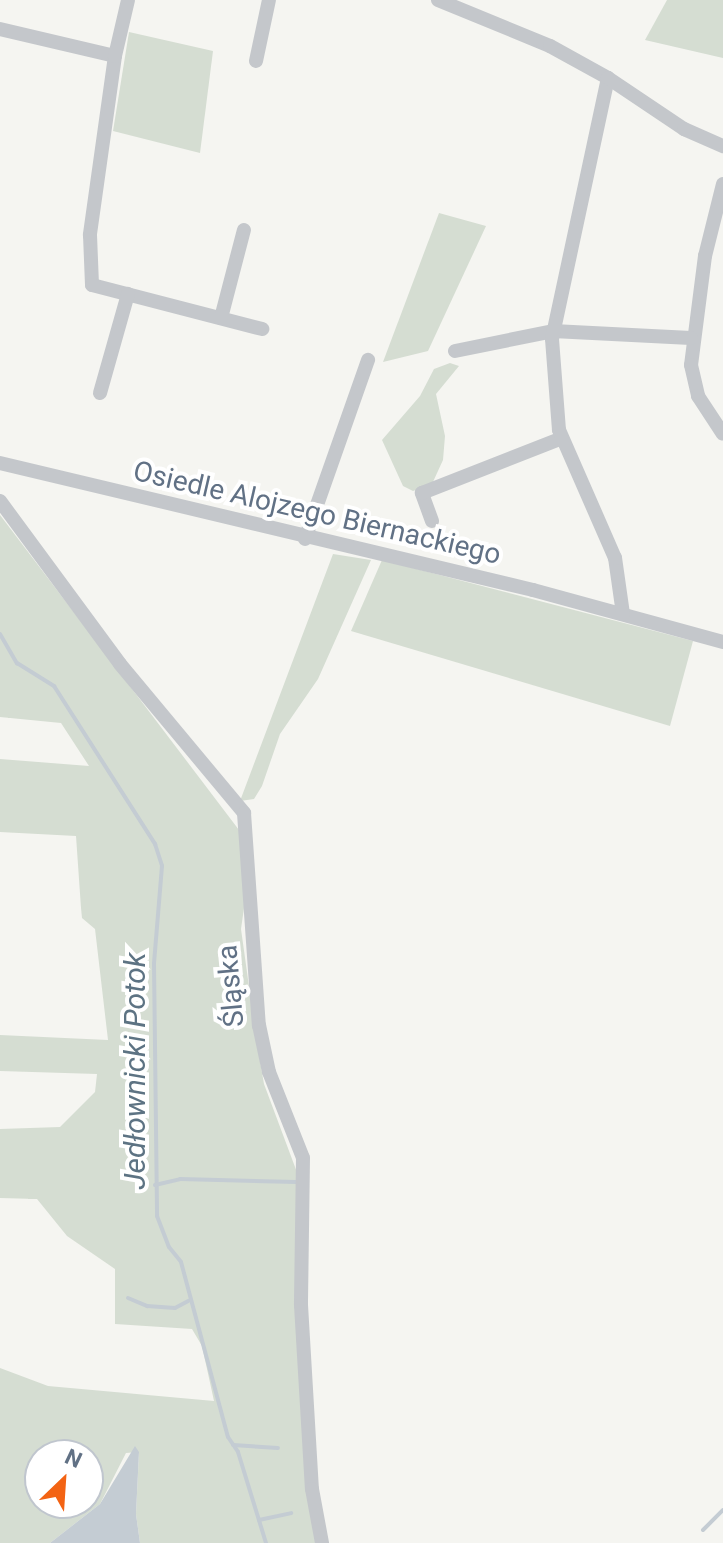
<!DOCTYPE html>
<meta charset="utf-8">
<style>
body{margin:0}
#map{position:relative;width:723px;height:1543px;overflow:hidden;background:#f5f5f1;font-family:Roboto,sans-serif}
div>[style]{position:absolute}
.green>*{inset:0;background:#d5ddd2}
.water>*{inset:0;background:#c4ccd3}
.stream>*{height:4px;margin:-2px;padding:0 2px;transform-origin:2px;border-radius:2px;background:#c4ccd3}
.minor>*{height:14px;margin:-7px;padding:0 7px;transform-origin:7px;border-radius:7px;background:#c4c7cb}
span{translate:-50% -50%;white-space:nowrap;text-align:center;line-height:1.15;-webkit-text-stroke:8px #fff;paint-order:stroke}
.street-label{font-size:28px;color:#617185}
.water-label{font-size:30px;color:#5d7383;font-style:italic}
.north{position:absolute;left:24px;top:1439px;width:80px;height:80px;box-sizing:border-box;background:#fff;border:2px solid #c0c6ce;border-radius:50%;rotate:25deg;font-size:22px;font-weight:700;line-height:32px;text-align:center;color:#617185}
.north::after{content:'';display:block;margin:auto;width:28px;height:36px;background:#f36313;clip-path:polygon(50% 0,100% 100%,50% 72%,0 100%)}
</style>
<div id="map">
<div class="green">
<div style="clip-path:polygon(667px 0,723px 0,723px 58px,645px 40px)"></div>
<div style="clip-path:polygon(129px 32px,213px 51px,200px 153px,113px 131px)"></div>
<div style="clip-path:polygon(439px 213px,486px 226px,428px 351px,383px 362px)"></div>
<div style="clip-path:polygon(450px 363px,459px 366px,436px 394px,445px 436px,443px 460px,432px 484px,413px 491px,403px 486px,382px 440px,420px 396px,434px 369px)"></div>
<div style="clip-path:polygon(evenodd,0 515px,239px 830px,245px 901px,241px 929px,257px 1044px,264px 1084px,298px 1175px,317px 1543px,140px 1543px,136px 1514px,139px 1452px,126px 1453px,100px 1504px,50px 1543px,0 1543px,0 1368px,48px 1386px,214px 1401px,202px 1346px,192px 1329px,115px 1324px,115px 1269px,67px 1236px,37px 1199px,0 1198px,0 1129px,60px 1127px,95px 1092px,97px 1074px,0 1071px,0 1035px,108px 1040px,95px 929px,82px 918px,81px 908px,76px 836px,0 832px,0 759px,89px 766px,61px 723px,0 717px,0 515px,40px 1455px,88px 1455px,88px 1503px,40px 1503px,40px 1455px)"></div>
<div style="clip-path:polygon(333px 554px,371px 560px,318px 679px,280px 734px,262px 786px,254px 799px,240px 801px)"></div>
<div style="clip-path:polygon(382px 560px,693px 641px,670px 726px,351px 631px)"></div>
</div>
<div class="water">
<div style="clip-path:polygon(135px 1446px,139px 1452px,136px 1514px,140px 1543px,50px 1543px,100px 1504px)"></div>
</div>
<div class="stream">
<div style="left:0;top:634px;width:34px;rotate:60deg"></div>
<div style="left:17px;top:663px;width:44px;rotate:31.9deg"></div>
<div style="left:54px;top:686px;width:188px;rotate:57.4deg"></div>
<div style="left:155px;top:844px;width:23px;rotate:72deg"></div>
<div style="left:162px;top:866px;width:98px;rotate:94.7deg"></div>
<div style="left:154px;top:964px;width:252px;rotate:89.3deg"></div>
<div style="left:157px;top:1216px;width:33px;rotate:69deg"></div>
<div style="left:169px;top:1247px;width:19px;rotate:51deg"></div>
<div style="left:181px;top:1262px;width:181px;rotate:75deg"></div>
<div style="left:228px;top:1437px;width:18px;rotate:56deg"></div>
<div style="left:238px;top:1452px;width:95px;rotate:72.9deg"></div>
<div style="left:155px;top:1185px;width:26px;rotate:-13deg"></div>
<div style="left:180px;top:1179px;width:116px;rotate:1.5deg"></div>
<div style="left:128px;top:1298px;width:21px;rotate:23deg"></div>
<div style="left:147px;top:1306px;width:28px;rotate:4deg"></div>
<div style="left:175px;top:1308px;width:15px;rotate:-28deg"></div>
<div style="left:233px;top:1445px;width:45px;rotate:3.8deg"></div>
<div style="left:259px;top:1520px;width:33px;rotate:-12deg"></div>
<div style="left:703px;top:1530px;width:28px;rotate:-45deg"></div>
</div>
<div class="minor">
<div style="left:438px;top:0;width:121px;rotate:22.3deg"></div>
<div style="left:550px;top:46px;width:66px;rotate:28.9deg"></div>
<div style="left:0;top:29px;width:118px;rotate:13.2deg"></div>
<div style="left:115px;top:56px;width:181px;rotate:98deg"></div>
<div style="left:90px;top:235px;width:50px;rotate:87.7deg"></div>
<div style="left:92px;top:285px;width:176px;rotate:14.5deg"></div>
<div style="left:115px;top:56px;width:57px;rotate:-76.9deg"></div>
<div style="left:256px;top:61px;width:62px;rotate:-78deg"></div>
<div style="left:723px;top:184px;width:74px;rotate:104deg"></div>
<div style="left:705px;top:256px;width:110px;rotate:97.3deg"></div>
<div style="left:691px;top:365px;width:32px;rotate:77deg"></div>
<div style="left:698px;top:396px;width:45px;rotate:56.7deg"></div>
<div style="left:221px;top:318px;width:91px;rotate:-75.4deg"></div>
<div style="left:455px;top:351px;width:100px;rotate:-11.5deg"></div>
<div style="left:553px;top:331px;width:138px;rotate:2.9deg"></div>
<div style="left:100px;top:393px;width:103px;rotate:-74.2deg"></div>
<div style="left:0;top:463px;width:548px;rotate:13.4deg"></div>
<div style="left:533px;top:590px;width:197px;rotate:15.3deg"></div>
<div style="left:0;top:501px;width:202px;rotate:53.6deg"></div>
<div style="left:120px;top:664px;width:194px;rotate:50.2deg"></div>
<div style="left:244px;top:813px;width:213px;rotate:86deg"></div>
<div style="left:259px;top:1025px;width:48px;rotate:78deg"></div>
<div style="left:269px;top:1072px;width:92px;rotate:68.4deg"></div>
<div style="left:303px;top:1158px;width:147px;rotate:90.8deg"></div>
<div style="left:301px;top:1305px;width:184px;rotate:86.6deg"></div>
<div style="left:312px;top:1489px;width:55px;rotate:79.5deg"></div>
<div style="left:432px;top:521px;width:30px;rotate:-110deg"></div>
<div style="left:422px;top:493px;width:150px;rotate:-21.4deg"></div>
<div style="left:305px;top:539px;width:190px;rotate:-70.6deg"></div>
<div style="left:623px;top:614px;width:57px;rotate:-98.1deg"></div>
<div style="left:615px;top:558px;width:140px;rotate:-113.6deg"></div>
<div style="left:559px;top:430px;width:91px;rotate:-94.4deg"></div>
<div style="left:552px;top:339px;width:267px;rotate:-77.9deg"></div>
<div style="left:608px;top:78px;width:92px;rotate:33.9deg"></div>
<div style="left:684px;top:129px;width:43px;rotate:23.6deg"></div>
</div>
<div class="street-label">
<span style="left:317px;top:513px;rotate:13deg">Osiedle Alojzego Biernackiego</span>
<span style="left:231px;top:986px;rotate:-95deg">Śląska</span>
</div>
<div class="water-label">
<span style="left:135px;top:1071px;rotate:-90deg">Jedłownicki Potok</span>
</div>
<div class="north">N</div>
</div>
